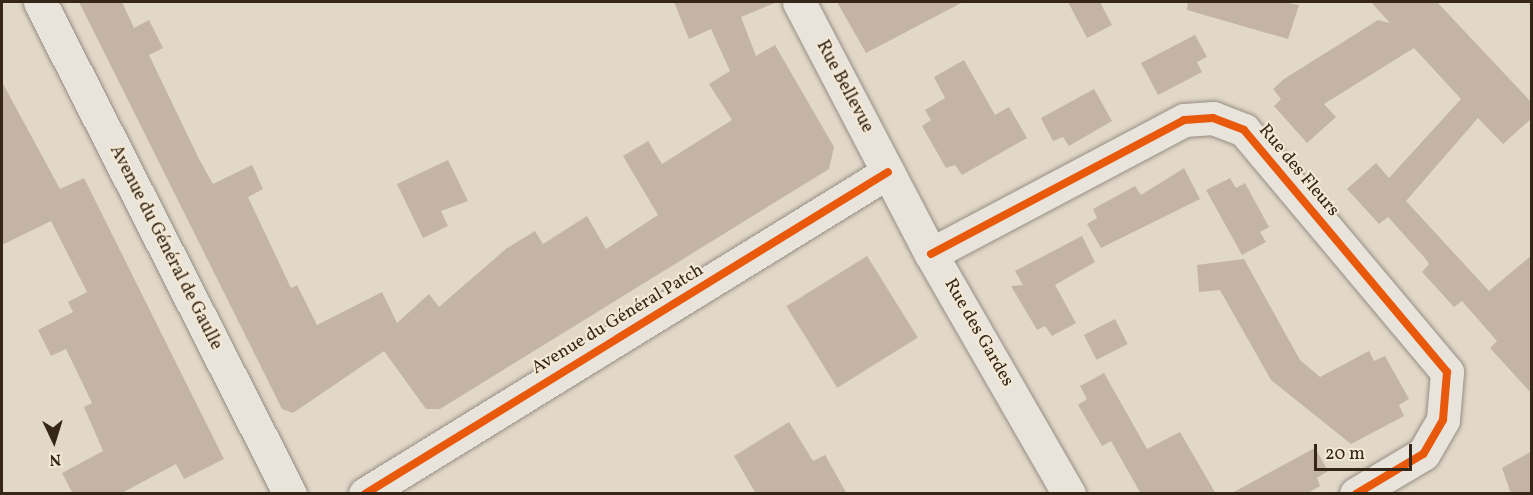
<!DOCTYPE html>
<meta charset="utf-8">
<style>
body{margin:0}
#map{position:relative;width:1533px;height:495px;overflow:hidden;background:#e2d8c8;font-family:Vollkorn,serif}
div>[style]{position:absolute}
.building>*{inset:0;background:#c4b4a5;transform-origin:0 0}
.roads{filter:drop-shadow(0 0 2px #968e84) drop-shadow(0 0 2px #968e84)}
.minor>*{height:33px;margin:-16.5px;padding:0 16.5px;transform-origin:16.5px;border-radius:16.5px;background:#e8e3db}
.cycleway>*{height:8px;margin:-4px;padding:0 4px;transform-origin:4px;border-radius:4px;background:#e8590c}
span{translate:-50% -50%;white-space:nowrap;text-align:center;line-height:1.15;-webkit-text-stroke:4.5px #f3e8d4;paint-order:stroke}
.street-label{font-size:18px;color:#362617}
.frame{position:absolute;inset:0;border:3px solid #362617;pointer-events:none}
.north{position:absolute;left:24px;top:411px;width:60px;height:60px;-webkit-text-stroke:4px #f3e8d4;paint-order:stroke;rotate:176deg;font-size:16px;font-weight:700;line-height:24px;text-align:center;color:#362617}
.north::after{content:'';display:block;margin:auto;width:21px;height:27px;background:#362617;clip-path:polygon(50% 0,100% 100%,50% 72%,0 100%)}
.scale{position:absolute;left:1314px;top:444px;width:98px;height:27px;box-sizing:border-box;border:3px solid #362617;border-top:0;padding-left:8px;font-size:18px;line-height:21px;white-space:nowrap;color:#362617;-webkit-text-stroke:4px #f3e8d4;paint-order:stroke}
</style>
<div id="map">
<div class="building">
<div style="clip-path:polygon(79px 2px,122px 2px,134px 28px,149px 20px,163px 48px,149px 55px,199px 159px,213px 184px,252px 165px,263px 189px,248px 197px,291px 288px,297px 285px,317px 325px,382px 292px,397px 323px,429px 294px,439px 307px,507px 248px,535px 231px,543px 244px,587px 216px,606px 249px,658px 215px,623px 156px,648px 141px,662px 164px,732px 120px,709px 84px,730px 71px,711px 29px,689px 39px,674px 2px,777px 2px,741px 17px,756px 56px,775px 45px,834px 147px,829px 169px,440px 409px,426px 409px,384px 351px,293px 413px,282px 409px)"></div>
<div style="clip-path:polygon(837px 2px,963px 2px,866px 53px)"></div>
<div style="clip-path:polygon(1068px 2px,1100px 2px,1112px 25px,1087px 38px)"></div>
<div style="clip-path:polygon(1188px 2px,1283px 2px,1299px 5px,1288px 39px,1187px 10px)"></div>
<div style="clip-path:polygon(1371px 2px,1437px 2px,1532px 103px,1532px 118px,1503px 144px,1478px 118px,1406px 201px,1489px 291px,1532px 255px,1532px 394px,1490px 348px,1497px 341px,1462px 301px,1454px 307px,1422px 272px,1429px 264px,1425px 258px,1388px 217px,1379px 224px,1347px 189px,1376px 163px,1389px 178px,1461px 99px,1414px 48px,1324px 104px,1336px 117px,1307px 143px,1274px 106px,1281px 99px,1273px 89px,1284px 79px,1378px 20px,1390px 23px)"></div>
<div style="clip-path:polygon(1195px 35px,1207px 57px,1197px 62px,1202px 72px,1158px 95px,1141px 63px)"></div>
<div style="clip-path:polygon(964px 60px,995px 115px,1009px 107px,1027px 138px,962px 175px,955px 165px,946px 168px,922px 126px,931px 120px,925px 110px,945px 98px,934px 77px)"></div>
<div style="clip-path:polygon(2px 82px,60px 189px,84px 178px,224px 459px,184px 479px,176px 464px,120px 494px,73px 494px,62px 473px,103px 451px,84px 407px,92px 403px,66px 349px,51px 356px,38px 330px,73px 312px,68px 302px,87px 292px,51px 221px,2px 245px)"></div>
<div style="clip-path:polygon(1094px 89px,1112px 121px,1069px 146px,1063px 137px,1053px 141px,1041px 118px)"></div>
<div style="clip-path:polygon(448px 160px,468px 201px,441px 211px,448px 226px,423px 238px,397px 184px)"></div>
<div style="clip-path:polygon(1184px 168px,1200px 199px,1101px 248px,1087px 224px,1097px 218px,1093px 209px,1135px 186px,1141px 195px)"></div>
<div style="clip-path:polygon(1230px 178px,1236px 188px,1245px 183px,1269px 227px,1260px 232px,1266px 242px,1242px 255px,1206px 190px)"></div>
<div style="clip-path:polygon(1082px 236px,1095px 262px,1055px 285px,1076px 323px,1052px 336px,1045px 326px,1037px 330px,1011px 286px,1023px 285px,1015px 271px)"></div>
<div style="left:867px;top:256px;width:96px;height:95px;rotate:58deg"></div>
<div style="clip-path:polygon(1244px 259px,1300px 360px,1320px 377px,1369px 351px,1374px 361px,1385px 356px,1409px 399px,1399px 405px,1404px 416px,1351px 444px,1271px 380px,1220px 290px,1199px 292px,1197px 265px)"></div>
<div style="left:1115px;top:319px;width:28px;height:35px;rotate:63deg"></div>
<div style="clip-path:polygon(1104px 373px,1147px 449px,1180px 432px,1216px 494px,1141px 494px,1111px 441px,1102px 446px,1078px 405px,1087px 399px,1080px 386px)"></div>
<div style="clip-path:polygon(789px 422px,813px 461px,825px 455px,847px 494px,756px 494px,734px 456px)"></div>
<div style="clip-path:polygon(1315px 448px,1328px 471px,1317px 478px,1320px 486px,1306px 494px,1230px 494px)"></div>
<div style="clip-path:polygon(1532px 451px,1532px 494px,1511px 494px,1502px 468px)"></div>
</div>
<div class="roads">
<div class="minor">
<div style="left:40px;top:2px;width:552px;rotate:63.06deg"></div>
<div style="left:799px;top:2px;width:284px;rotate:62.4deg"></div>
<div style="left:931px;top:254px;width:277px;rotate:60.1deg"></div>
<div style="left:931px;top:254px;width:286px;rotate:-27.9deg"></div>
<div style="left:1184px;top:120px;width:29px;rotate:-4deg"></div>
<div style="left:1213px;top:118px;width:33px;rotate:21deg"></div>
<div style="left:1244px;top:130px;width:316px;rotate:50deg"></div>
<div style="left:1447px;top:372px;width:48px;rotate:94.8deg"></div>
<div style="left:1443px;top:420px;width:39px;rotate:120deg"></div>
<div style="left:1423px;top:454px;width:78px;rotate:149.2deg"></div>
<div style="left:365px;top:494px;width:614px;rotate:-31.62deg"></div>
</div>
</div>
<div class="cycleway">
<div style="left:931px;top:254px;width:286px;rotate:-27.9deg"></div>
<div style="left:1184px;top:120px;width:29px;rotate:-4deg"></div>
<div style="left:1213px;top:118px;width:33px;rotate:21deg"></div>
<div style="left:1244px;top:130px;width:316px;rotate:50deg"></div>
<div style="left:1447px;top:372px;width:48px;rotate:94.8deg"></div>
<div style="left:1443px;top:420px;width:39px;rotate:120deg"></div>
<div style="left:1423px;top:454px;width:78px;rotate:149.2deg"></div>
<div style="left:365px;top:494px;width:614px;rotate:-31.62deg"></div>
</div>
<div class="street-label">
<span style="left:844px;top:87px;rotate:62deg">Rue Bellevue</span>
<span style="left:1298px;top:171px;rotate:50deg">Rue des Fleurs</span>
<span style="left:165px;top:248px;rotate:63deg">Avenue du Général de Gaulle</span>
<span style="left:618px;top:320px;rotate:-31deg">Avenue du Général Patch</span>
<span style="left:978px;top:333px;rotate:60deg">Rue des Gardes</span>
</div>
<div class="frame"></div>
<div class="north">N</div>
<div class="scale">20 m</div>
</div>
